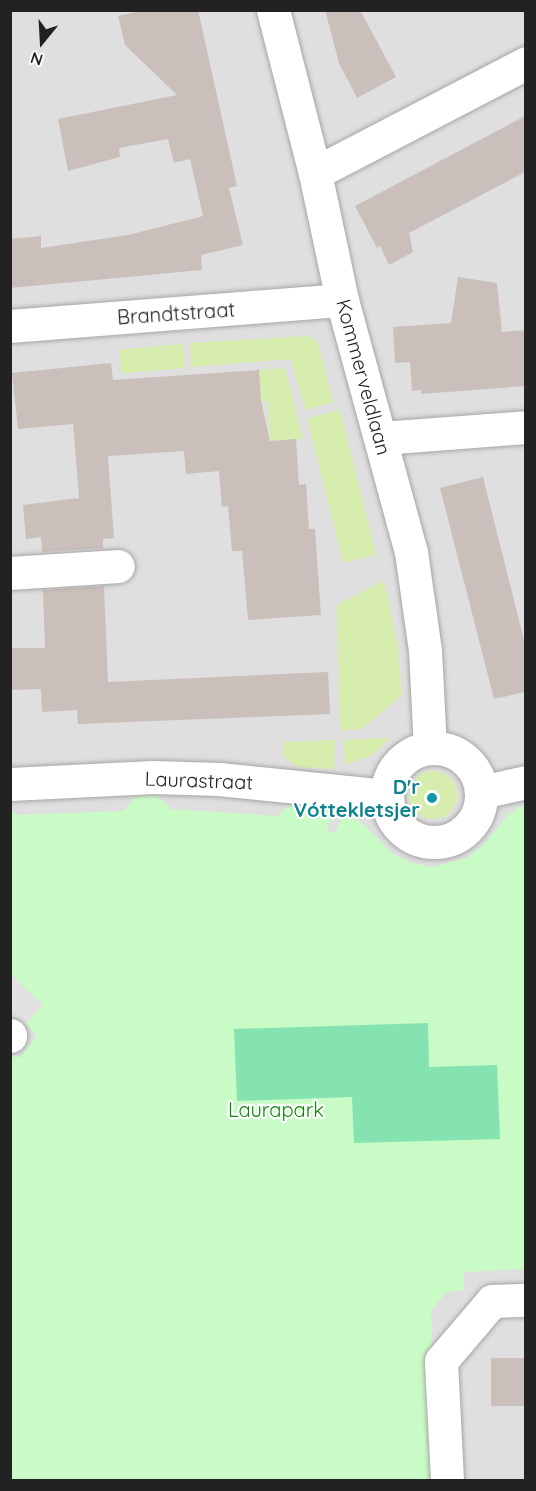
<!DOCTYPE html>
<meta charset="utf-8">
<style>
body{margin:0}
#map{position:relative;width:536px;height:1491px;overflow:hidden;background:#f2ede8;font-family:Quicksand,sans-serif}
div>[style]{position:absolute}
.residential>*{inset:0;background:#e0dfdf;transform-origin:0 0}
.grass>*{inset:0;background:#d6edae;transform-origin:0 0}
.round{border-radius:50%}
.park>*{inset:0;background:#c9fbc6}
.pitch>*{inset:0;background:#85e2b1}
.parking>*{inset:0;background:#e2e2e2}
.building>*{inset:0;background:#cabfbb;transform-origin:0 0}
.roads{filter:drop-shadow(0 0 2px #a6a6a6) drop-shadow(0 0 2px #a6a6a6)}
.minor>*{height:33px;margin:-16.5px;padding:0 16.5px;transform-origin:16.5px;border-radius:16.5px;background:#fff}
.minor>.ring{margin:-16.5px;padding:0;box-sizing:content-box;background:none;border:33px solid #fff;border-radius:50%}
.dots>*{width:16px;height:16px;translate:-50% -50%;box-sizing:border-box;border:3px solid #fff;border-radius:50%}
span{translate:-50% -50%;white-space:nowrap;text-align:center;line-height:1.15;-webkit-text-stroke:4.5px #fff;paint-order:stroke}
.street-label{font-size:20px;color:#222}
.culture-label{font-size:20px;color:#0d838f;font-weight:700}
.right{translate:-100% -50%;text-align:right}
.park-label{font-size:20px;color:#108709}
.frame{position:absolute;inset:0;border:12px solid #222;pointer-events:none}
.north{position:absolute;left:12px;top:12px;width:60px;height:60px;-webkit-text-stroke:4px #fff;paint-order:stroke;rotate:198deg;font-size:16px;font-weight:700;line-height:24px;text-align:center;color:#222}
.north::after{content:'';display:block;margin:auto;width:21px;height:27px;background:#222;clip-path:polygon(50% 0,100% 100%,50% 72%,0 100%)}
</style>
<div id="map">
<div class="residential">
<div style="left:11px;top:11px;width:514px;height:1469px"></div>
</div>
<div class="grass">
<div style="clip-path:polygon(309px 336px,318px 343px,333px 402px,305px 410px,291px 359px,191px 367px,190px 343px)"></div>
<div style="left:183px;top:344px;width:24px;height:64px;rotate:85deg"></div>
<div style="clip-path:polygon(285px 368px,303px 439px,270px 441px,268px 401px,261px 401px,259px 370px)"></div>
<div style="left:340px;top:410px;width:149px;height:34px;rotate:76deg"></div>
<div style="clip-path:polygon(384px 581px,397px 642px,402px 695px,362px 729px,340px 730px,337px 605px)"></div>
<div style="clip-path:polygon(388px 738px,390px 739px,372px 755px,345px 765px,343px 740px)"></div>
<div style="clip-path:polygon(335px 740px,334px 769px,297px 767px,283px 756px,284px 742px)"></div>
<div class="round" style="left:409px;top:771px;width:48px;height:48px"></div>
</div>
<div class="park">
<div style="clip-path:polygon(154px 795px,169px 806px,169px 809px,279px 816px,280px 813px,294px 803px,331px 808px,333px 811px,327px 832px,335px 833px,344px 812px,362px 823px,393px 854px,409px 862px,432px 867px,466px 858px,481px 847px,509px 814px,523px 805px,525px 806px,525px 1269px,464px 1272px,464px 1290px,447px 1292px,431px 1310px,438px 1480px,11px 1480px,11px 1058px,14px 1054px,20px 1058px,37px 1036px,26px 1024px,43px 1005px,11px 975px,10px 808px,16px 815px,124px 811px,135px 797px)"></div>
</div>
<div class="pitch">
<div style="clip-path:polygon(428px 1023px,429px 1067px,497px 1065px,500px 1139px,354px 1143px,352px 1097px,237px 1101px,234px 1029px)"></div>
</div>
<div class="parking">
<div style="clip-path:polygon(11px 975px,43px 1005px,26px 1024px,11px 1011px)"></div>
</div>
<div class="building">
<div style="clip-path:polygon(144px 10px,198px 10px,237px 186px,229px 188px,243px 245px,201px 255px,202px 270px,10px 288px,10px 239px,41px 236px,41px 248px,128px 235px,203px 216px,190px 159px,174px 163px,168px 139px,119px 148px,120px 157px,68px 171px,58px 119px,177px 95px,125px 45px,118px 16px)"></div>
<div style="clip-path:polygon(325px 10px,360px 10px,396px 77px,357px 98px,339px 63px)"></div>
<div style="clip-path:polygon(525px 116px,525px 172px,409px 233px,413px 252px,389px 265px,380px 246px,377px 248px,355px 206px)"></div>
<div style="clip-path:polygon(458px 277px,497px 283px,502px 332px,525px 330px,525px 386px,421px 394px,421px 390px,412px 391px,410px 362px,395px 363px,393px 327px,451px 323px)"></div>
<div style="clip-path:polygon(111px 363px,113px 380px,259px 370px,261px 401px,270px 441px,296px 439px,299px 485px,306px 484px,309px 529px,315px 529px,321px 615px,248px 620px,242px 551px,232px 551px,228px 506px,222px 507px,219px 471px,186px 474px,184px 451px,108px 456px,114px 538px,103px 539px,103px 548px,42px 552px,41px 537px,26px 539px,23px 505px,79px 498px,73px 424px,18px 429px,12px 373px)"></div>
<div style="clip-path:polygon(483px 477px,525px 644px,525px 692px,494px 699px,440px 488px)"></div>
<div style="clip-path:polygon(104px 586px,108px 682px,328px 672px,330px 714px,78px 724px,77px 710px,42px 712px,41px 689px,10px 690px,10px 648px,45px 648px,43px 590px)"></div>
<div style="left:525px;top:1358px;width:48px;height:34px;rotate:90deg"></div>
</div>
<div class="roads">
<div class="minor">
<div style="left:273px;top:10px;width:168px;rotate:75.6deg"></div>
<div style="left:315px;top:173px;width:130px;rotate:78deg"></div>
<div style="left:342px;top:300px;width:261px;rotate:74.7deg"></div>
<div style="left:411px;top:552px;width:99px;rotate:81.9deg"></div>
<div style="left:425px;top:650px;width:98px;rotate:87.1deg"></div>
<div style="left:315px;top:173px;width:238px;rotate:-27.5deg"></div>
<div style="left:10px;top:326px;width:333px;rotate:-4.5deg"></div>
<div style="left:381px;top:438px;width:145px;rotate:-4.3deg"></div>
<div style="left:10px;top:573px;width:108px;rotate:-3.7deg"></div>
<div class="ring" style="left:387px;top:748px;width:61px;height:61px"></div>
<div style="left:10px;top:784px;width:143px;rotate:-2.8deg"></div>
<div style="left:153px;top:777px;width:66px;rotate:1.7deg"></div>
<div style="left:219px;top:779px;width:168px;rotate:5.8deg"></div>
<div style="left:481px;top:792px;width:46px;rotate:-12.5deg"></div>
<div style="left:10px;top:1035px;width:1px;rotate:90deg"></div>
<div style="left:447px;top:1480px;width:119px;rotate:-92.9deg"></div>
<div style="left:441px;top:1361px;width:79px;rotate:-49.6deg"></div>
<div style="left:492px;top:1301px;width:34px;rotate:-2deg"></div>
</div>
</div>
<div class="dots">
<div style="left:432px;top:798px;background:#0f9aa8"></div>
</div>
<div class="street-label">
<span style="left:176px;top:313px;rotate:-4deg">Brandtstraat</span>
<span style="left:364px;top:377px;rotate:75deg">Kommerveldlaan</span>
<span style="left:199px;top:780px;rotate:2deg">Laurastraat</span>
</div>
<div class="culture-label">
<span class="right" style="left:420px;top:798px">D'r<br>Vóttekletsjer</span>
</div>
<div class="park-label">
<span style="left:276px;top:1109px">Laurapark</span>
</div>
<div class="frame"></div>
<div class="north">N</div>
</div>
